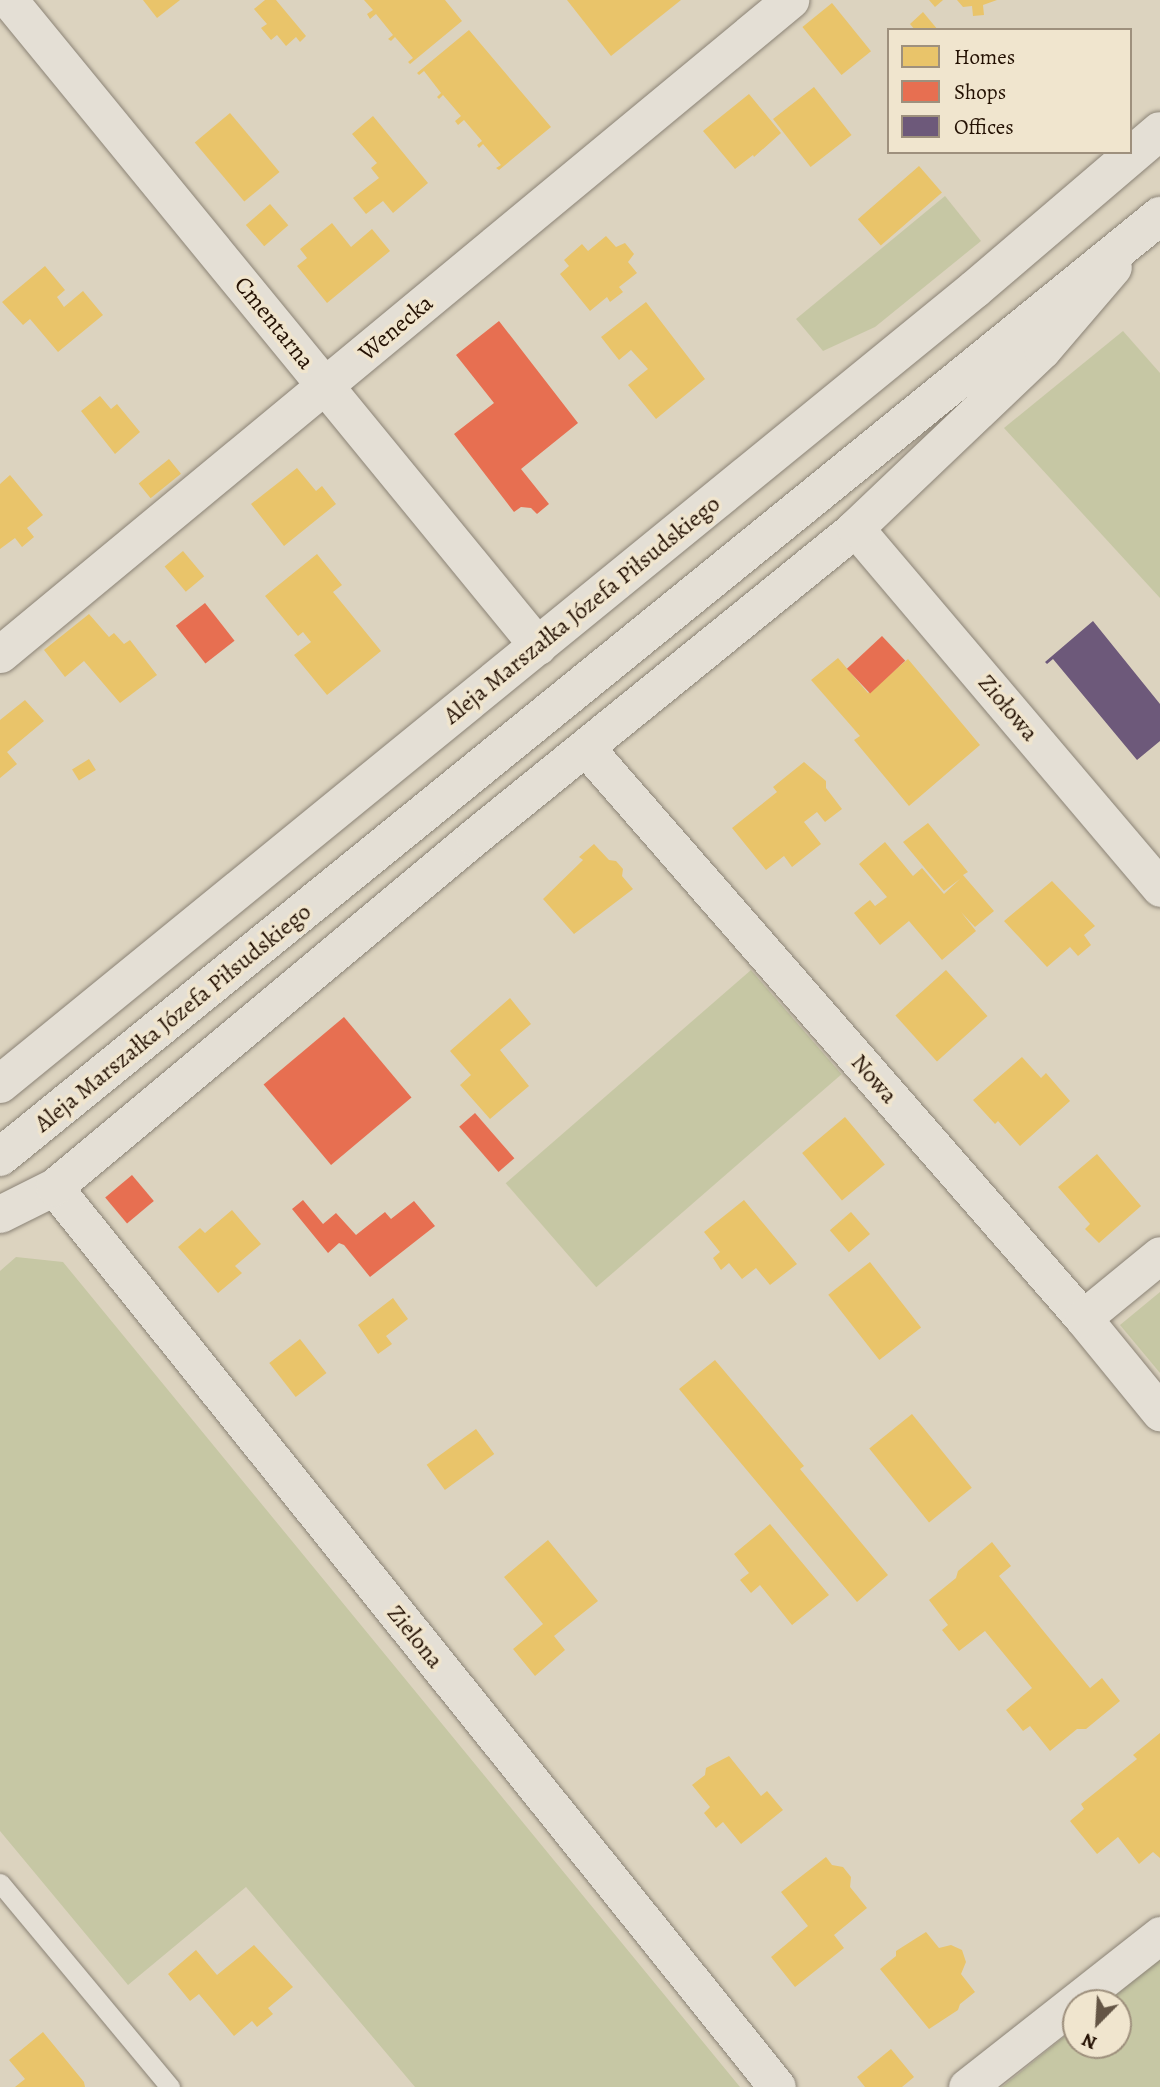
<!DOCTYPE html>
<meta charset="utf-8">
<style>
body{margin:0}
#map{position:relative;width:1160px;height:2087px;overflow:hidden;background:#dcd3bf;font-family:Alegreya,serif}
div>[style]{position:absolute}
.green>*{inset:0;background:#c6c7a4;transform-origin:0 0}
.homes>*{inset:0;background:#e9c46a;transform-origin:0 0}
.shops>*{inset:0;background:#e76f51;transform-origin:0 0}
.offices>*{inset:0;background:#6d597a}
.roads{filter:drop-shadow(0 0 2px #8b8376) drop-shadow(0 0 2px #8b8376)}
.lane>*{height:19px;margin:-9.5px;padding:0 9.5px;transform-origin:9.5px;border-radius:9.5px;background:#e4dfd5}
.street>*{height:37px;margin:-18.5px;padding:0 18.5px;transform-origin:18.5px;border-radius:18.5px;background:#e4dfd5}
.secondary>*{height:38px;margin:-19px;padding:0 19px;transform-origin:19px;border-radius:19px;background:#e4dfd5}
span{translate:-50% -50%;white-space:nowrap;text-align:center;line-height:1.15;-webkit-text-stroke:7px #f0e5ce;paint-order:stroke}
.street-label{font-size:24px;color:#241103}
.legend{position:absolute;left:887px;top:28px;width:245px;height:126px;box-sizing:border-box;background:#f0e5ce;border:2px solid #9e907d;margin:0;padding:9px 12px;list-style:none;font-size:21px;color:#241103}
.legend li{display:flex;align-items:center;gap:14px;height:35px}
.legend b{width:35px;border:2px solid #9e907d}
.north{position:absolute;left:1062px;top:1989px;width:70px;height:70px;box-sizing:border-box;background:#f0e5ce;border:2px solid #9e907d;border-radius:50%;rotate:204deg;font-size:19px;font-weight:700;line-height:28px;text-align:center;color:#241103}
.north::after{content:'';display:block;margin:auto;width:24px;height:32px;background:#645545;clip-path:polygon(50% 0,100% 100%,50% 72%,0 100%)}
</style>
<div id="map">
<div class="green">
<div style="clip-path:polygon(945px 196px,981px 241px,875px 327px,823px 351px,796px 319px)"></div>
<div style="clip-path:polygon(1123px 331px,1160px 373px,1160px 598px,1004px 428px)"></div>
<div style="left:751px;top:970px;width:138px;height:325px;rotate:49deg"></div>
<div style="clip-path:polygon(16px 1257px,63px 1262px,740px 2087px,415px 2087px,246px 1887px,128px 1985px,0 1831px,0 1271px)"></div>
<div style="clip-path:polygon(1160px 1292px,1160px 1373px,1120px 1325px)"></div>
<div style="clip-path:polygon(1160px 1959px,1160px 2087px,1002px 2087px,1076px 2027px,1076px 2045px,1118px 2045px,1118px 2003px,1106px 2003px)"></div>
</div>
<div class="homes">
<div style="clip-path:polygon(143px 0,180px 0,157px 18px)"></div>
<div style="clip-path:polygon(265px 0,276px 0,306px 36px,300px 42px,296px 37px,286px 46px,277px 35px,271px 40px,261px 28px,267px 24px,254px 9px)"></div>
<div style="clip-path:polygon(364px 0,445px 0,462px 21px,410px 64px,408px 62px,413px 58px,395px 37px,391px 41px,388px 39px,393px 35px,376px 14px,370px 19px,367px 14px,373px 10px)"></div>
<div style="clip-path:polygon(567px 0,681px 0,611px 56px)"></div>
<div style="clip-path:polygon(929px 0,943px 0,935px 7px)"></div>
<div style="clip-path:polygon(957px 0,997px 0,983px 5px,984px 15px,973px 16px,972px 6px,963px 7px)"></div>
<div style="left:832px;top:3px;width:62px;height:38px;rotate:51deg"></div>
<div style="clip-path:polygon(923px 12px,938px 30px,915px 30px,910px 24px)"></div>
<div style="clip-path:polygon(469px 30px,551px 127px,499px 170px,496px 168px,501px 165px,483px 144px,479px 148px,477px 145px,482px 141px,464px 120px,458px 125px,455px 121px,461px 116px,443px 95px,439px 99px,437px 97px,441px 93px,424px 71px,419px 75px,417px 73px)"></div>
<div style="left:814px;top:87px;width:61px;height:52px;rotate:52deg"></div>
<div style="clip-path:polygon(749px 94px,781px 133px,754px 157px,753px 155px,735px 169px,703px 131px)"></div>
<div style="left:230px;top:113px;width:77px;height:46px;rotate:50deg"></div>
<div style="clip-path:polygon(373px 116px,428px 183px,393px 213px,383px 201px,366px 214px,353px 198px,379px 178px,371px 168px,377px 163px,352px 134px)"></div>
<div style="left:919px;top:166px;width:35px;height:81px;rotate:49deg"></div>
<div style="left:270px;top:204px;width:28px;height:32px;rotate:49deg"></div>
<div style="clip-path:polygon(332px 223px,351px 247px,372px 229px,390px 251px,327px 303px,297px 266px,307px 258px,300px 249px)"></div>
<div style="clip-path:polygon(606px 236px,616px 247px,625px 243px,634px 254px,628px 262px,637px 273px,619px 287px,623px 292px,610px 302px,607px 297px,590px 311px,560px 274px,569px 266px,564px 260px,582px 244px,588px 251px)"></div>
<div style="clip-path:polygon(45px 266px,65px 290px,57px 297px,64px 307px,83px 291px,103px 315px,58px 352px,30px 319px,23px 325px,2px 302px)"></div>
<div style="clip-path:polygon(646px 302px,705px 379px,656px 419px,628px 385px,648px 369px,631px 350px,619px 360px,601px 337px)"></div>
<div style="clip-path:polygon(100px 396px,111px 409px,117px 404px,140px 432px,115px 454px,81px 411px)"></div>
<div style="left:169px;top:459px;width:19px;height:39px;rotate:51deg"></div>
<div style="clip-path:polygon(297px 468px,316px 491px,322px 486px,336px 504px,284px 546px,251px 504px)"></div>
<div style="clip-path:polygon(10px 475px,43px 515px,27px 528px,34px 537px,22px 547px,15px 538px,0 549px,0 484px)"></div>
<div style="left:183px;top:551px;width:33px;height:24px;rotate:50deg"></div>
<div style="clip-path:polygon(317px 554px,342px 585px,333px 592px,381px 651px,327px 695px,294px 655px,311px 642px,303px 632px,298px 636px,265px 596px)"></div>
<div style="clip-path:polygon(89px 614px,109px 637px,114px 633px,124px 644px,130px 640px,157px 675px,120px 703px,84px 661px,65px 677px,44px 650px)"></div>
<div style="clip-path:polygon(838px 658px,868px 693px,908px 659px,980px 745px,909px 806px,854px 740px,860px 736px,811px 680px)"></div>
<div style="clip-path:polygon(25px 700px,44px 721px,7px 752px,17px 764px,0 778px,0 720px)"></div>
<div style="left:89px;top:759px;width:13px;height:20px;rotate:58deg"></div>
<div style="clip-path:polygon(804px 762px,826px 781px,826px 788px,842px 809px,825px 822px,817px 812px,804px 822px,821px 844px,792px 867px,784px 856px,766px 870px,732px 828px,777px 792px,773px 787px)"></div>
<div style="clip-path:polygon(928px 823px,968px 872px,963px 875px,994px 911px,975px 927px,961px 912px,976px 931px,942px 960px,909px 921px,880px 945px,854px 913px,870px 900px,875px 906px,887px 897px,859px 864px,885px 842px,913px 876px,922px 868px,944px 894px,960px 879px,944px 891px,903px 842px)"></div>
<div style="clip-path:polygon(594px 844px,609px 860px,616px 861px,623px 869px,622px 876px,633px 889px,574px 934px,543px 899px,583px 860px,579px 857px)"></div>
<div style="clip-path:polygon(1052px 881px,1095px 926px,1084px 935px,1091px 945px,1078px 956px,1070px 947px,1047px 967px,1004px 921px)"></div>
<div style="left:946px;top:970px;width:62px;height:68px;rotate:48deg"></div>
<div style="clip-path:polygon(510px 998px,531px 1024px,500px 1050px,529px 1086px,490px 1119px,460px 1085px,471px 1075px,450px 1051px)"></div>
<div style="clip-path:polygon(1022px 1057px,1041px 1078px,1046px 1073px,1070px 1101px,1020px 1146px,998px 1121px,995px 1124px,973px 1100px)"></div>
<div style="left:845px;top:1117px;width:62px;height:56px;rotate:50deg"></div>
<div style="clip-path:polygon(1097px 1154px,1141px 1206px,1099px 1243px,1085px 1229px,1090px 1224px,1058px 1187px)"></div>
<div style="clip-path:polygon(744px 1200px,797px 1264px,770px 1285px,756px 1268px,742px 1279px,729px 1263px,721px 1270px,713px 1258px,720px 1252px,704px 1232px)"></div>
<div style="clip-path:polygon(232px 1210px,261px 1244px,235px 1266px,242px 1273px,218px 1293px,178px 1247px,200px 1228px,205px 1233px)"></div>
<div style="left:851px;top:1212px;width:29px;height:28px;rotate:49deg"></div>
<div style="left:870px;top:1262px;width:83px;height:53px;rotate:52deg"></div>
<div style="clip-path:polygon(393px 1298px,408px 1319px,386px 1336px,392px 1344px,378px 1354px,358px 1325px)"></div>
<div style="left:300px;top:1339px;width:43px;height:39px;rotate:52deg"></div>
<div style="clip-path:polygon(715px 1360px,804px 1466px,800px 1469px,888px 1575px,857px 1602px,679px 1389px)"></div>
<div style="left:912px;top:1414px;width:95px;height:55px;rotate:51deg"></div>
<div style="left:476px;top:1429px;width:31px;height:61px;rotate:54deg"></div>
<div style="clip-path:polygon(770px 1524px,829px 1595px,792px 1625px,760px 1585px,751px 1593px,740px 1580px,749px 1573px,734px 1554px)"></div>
<div style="clip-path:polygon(548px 1540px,598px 1601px,554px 1636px,565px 1650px,535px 1676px,513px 1649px,543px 1624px,504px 1577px)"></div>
<div style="clip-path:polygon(992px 1542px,1011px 1566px,999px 1576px,1045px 1633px,1090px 1688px,1102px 1678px,1120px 1701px,1086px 1729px,1077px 1729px,1050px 1751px,1030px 1726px,1023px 1731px,1006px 1710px,1032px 1688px,985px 1631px,959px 1651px,942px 1630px,948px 1625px,929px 1600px,956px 1578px,958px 1571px)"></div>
<div style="clip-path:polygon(1160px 1733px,1160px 1858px,1153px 1852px,1139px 1864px,1118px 1837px,1097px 1854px,1070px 1821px,1084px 1809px,1081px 1804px,1137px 1759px,1133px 1755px)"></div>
<div style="clip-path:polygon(729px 1756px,761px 1796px,767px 1791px,783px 1810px,741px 1844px,723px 1822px,716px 1828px,704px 1813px,710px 1807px,692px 1785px,705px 1775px,706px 1768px)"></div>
<div style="clip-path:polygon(826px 1857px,832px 1865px,843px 1867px,851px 1877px,850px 1887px,867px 1908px,834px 1935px,844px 1948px,795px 1987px,771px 1957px,808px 1926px,781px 1892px)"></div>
<div style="clip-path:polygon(926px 1932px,939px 1948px,951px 1945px,962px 1950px,966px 1962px,961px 1974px,975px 1992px,960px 2004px,958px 2010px,929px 2029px,880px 1969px,896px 1956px,896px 1951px)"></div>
<div style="clip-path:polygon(254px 1945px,293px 1987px,268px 2008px,273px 2014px,257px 2027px,252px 2021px,234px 2036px,199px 1994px,190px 2001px,168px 1974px,196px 1950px,217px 1975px)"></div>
<div style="clip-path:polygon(43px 2032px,84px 2082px,85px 2087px,15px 2087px,25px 2079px,9px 2060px)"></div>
<div style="clip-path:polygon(891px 2049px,914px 2077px,902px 2087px,865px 2087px,857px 2077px)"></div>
</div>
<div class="shops">
<div style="clip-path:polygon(499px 321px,578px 423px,521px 469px,549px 504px,537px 514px,531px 508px,521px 507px,514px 512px,454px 434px,494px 403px,456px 355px)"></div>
<div style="left:205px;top:603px;width:48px;height:37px;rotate:52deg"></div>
<div style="left:882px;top:636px;width:34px;height:48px;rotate:47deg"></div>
<div style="left:344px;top:1017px;width:105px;height:105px;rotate:50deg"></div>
<div style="left:475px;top:1113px;width:60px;height:21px;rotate:49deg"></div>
<div style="left:132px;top:1175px;width:34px;height:35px;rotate:50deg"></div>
<div style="clip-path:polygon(303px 1200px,323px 1224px,336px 1213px,356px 1235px,385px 1212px,391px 1219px,414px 1201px,435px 1226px,370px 1277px,344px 1245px,339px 1243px,328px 1253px,292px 1209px)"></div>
</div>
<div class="offices">
<div style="clip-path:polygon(1093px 621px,1160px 704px,1160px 741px,1137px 760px,1053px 659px,1047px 664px,1045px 662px)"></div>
</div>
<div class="roads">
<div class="lane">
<div style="left:0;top:1883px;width:266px;rotate:50.2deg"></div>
</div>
<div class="street">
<div style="left:9px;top:0;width:835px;rotate:50.69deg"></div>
<div style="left:855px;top:528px;width:472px;rotate:49.7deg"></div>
<div style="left:0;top:654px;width:1026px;rotate:-39.62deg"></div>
<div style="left:586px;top:748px;width:756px;rotate:48.91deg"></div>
<div style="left:1083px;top:1318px;width:122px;rotate:50.7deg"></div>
<div style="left:54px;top:1187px;width:1154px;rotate:51.22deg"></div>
<div style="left:0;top:1214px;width:60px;rotate:-26.6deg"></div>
<div style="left:54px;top:1187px;width:547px;rotate:-39.81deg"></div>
<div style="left:474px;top:837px;width:491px;rotate:-39deg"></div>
<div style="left:855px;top:528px;width:258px;rotate:-43.6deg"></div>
<div style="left:1042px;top:350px;width:109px;rotate:-49.5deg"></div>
<div style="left:1083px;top:1318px;width:99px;rotate:-39.3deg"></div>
<div style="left:967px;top:2087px;width:246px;rotate:-38.2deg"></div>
</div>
<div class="secondary">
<div style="left:0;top:1084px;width:1258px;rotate:-39.19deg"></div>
<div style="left:975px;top:289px;width:243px;rotate:-40.5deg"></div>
<div style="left:0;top:1157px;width:1494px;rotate:-39.05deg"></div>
</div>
</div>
<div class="street-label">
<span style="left:274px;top:323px;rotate:51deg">Cmentarna</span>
<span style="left:396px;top:328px;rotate:-40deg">Wenecka</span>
<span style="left:582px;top:610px;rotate:-39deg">Aleja Marszałka Józefa Piłsudskiego</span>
<span style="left:1008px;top:708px;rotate:50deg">Ziołowa</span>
<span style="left:173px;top:1018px;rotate:-39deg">Aleja Marszałka Józefa Piłsudskiego</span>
<span style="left:874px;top:1079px;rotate:49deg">Nowa</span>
<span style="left:415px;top:1637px;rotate:51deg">Zielona</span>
</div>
<ul class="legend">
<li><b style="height:19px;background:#e9c46a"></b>Homes</li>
<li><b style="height:19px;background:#e76f51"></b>Shops</li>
<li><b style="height:19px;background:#6d597a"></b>Offices</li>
</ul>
<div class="north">N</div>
</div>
